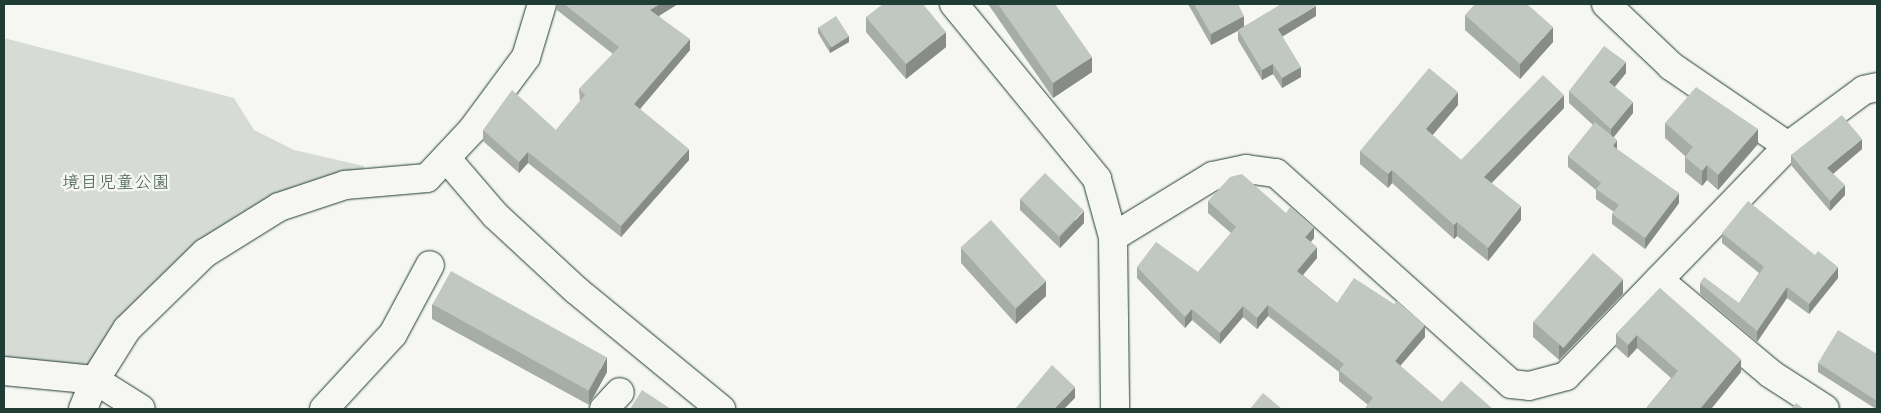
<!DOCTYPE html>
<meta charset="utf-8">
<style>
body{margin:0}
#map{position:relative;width:1881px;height:413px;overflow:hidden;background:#f6f6f2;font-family:Pangolin,"Klee One",sans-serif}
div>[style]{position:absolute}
.green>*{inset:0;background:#d6dbd6}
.roads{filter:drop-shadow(0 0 1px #1f3d34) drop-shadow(0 0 1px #1f3d34)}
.minor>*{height:28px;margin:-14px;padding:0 14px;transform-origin:14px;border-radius:14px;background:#f6f6f2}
.wall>*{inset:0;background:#a6aca8}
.shaded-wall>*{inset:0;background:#878c88}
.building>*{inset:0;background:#c1c8c3;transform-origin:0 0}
span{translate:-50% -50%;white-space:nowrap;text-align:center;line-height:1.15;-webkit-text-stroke:5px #f6f6f2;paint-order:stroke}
.park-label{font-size:18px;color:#445d54}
.frame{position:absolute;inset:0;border:5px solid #1f3d34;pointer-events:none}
</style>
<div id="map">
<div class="green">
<div style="clip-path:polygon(4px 38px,234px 98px,254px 130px,294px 150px,364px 166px,366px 183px,205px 253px,95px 380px,4px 371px)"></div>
</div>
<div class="roads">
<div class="minor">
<div style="left:954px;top:4px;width:226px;rotate:50.7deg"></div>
<div style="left:1097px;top:179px;width:60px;rotate:74.6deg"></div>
<div style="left:1113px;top:237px;width:172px;rotate:89.3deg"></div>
<div style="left:1606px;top:4px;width:90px;rotate:43.6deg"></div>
<div style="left:1671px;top:66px;width:142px;rotate:34.4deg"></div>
<div style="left:447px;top:159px;width:74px;rotate:49.4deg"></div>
<div style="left:495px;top:215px;width:110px;rotate:42.8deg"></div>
<div style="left:576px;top:290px;width:188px;rotate:39.4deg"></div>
<div style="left:1113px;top:237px;width:117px;rotate:-31.4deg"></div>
<div style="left:1213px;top:176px;width:34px;rotate:-12deg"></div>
<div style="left:1246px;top:169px;width:30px;rotate:8deg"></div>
<div style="left:1276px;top:173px;width:316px;rotate:41.9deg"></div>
<div style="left:1511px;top:384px;width:18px;rotate:6deg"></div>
<div style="left:1529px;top:386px;width:38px;rotate:-15deg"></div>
<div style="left:1566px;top:376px;width:320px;rotate:-46deg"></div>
<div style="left:1788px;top:146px;width:94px;rotate:-36.4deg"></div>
<div style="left:1864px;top:90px;width:13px;rotate:-13deg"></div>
<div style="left:1659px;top:280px;width:146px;rotate:40deg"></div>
<div style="left:1771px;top:374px;width:64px;rotate:32.9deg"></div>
<div style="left:4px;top:371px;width:91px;rotate:5.6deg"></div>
<div style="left:95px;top:380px;width:54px;rotate:32.2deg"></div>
<div style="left:83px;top:409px;width:31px;rotate:-68deg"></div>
<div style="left:95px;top:380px;width:60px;rotate:-57.9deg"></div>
<div style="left:127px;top:329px;width:109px;rotate:-44.3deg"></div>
<div style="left:205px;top:253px;width:87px;rotate:-31.9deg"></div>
<div style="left:279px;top:207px;width:70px;rotate:-18.4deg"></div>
<div style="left:345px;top:185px;width:82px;rotate:-4.9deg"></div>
<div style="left:427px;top:178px;width:66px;rotate:-46.8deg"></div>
<div style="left:472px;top:130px;width:91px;rotate:-53.5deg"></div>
<div style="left:526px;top:57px;width:55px;rotate:-73.2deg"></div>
<div style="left:324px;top:409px;width:102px;rotate:-47.4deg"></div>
<div style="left:393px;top:334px;width:78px;rotate:-61.8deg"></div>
<div style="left:604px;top:409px;width:23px;rotate:-47deg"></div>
</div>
</div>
<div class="wall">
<div style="clip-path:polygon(556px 4px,678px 4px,659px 16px,690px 50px,640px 109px,689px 160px,621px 237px,528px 163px,519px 173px,483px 141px,483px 130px,556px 130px,580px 101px,579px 89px,613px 54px,557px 10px)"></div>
<div style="clip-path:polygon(988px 4px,1055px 4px,1092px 72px,1053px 98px)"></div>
<div style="clip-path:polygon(1188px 4px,1238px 4px,1244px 26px,1316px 16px,1282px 37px,1301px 77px,1282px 88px,1273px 74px,1262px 80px,1238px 40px,1238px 31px,1211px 45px)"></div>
<div style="clip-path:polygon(1465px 15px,1553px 42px,1520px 79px,1465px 30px)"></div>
<div style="clip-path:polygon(866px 17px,946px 47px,906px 79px,866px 32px)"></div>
<div style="clip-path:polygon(818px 27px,849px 42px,830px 53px,818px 33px)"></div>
<div style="clip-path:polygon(1626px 73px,1614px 87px,1633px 113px,1614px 137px,1617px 149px,1679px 203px,1645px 249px,1612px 224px,1612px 214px,1614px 212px,1596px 199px,1596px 190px,1568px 167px,1568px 156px,1593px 125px,1569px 103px,1569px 91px)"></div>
<div style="clip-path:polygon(1458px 105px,1432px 135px,1461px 160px,1564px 108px,1491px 183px,1521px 220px,1488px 261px,1457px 236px,1454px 239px,1392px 183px,1388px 188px,1360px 164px,1360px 151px)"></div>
<div style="clip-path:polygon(1665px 123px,1758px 144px,1718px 190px,1707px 180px,1702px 186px,1685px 172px,1685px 156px,1665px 138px)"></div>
<div style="clip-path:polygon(1862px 149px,1833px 174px,1845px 195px,1830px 211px,1791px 165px,1791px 155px)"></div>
<div style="clip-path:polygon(1020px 199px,1084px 223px,1060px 248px,1020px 210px)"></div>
<div style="clip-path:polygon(1208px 201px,1314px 238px,1311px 242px,1317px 258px,1303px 275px,1337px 303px,1425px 337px,1400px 366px,1442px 402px,1493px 409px,1366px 409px,1366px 407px,1368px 405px,1339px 381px,1339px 372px,1268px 316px,1257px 329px,1243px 317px,1220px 344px,1192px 320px,1185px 328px,1137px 278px,1137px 267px,1198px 272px,1231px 233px,1208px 213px)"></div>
<div style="clip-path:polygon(1722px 233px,1838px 278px,1809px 314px,1787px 298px,1757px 342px,1700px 294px,1700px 283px,1739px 303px,1759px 273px,1722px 243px)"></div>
<div style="clip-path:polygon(961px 248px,1046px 296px,1016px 324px,961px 263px)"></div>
<div style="clip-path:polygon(1660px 288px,1741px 372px,1711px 409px,1647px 409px,1647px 407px,1671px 378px,1637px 348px,1628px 358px,1616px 347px,1616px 334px)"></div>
<div style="clip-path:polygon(1623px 294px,1559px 360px,1533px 337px,1533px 322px)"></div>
<div style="clip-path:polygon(432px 304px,607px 372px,589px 405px,432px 319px)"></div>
<div style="clip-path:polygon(1877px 354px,1877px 409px,1876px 409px,1818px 372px,1818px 363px)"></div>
</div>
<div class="shaded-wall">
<div style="clip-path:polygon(660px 4px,678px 4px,650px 21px,650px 10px)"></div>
<div style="clip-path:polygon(1316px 6px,1316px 16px,1278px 39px,1278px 29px)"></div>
<div style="clip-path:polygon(1244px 16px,1244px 27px,1211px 45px,1211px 34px)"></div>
<div style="clip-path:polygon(1553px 27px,1553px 42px,1520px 79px,1520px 64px)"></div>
<div style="clip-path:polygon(946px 32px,946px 47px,906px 79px,906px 64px)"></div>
<div style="clip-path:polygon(849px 36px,849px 42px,830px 53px,830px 47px)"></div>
<div style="clip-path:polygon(690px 39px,690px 50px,634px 116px,634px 104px)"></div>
<div style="clip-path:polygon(1092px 57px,1092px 72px,1053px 98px,1053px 83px)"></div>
<div style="clip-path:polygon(1626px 62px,1626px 73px,1609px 94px,1609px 82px)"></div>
<div style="clip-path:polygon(1273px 64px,1273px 74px,1262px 80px,1262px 70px)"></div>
<div style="clip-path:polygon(1301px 67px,1301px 77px,1282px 88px,1282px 78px)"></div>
<div style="clip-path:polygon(1458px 92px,1458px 105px,1426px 143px,1426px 129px)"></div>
<div style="clip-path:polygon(1564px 95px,1564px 108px,1484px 191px,1484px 177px)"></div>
<div style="clip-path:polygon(1633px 102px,1633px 113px,1611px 140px,1611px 129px)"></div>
<div style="clip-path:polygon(1758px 129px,1758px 144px,1718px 190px,1718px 175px)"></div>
<div style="clip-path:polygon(1862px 139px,1862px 149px,1827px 179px,1827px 168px)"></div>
<div style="clip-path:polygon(1617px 140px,1617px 150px,1613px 146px)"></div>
<div style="clip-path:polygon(689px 149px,689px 160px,621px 237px,621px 226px)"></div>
<div style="clip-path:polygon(528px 152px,528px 163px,519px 173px,519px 162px)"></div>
<div style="clip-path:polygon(1707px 165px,1707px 180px,1702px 186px,1702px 171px)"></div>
<div style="clip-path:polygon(1392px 170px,1392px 183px,1388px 188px,1388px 174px)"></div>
<div style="clip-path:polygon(1845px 185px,1845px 195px,1830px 211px,1830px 201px)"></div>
<div style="clip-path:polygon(1679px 193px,1679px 203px,1645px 249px,1645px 238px)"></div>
<div style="clip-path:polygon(1521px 206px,1521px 220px,1488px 261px,1488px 248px)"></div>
<div style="clip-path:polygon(1084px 211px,1084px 223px,1060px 248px,1060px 237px)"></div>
<div style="clip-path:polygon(1457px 222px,1457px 236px,1454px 239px,1454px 225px)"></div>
<div style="clip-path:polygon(1314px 227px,1314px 238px,1305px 248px,1305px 237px)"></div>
<div style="clip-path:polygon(1317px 247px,1317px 258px,1297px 282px,1297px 271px)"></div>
<div style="clip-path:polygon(1838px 267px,1838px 278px,1809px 314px,1809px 304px)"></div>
<div style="clip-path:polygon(1623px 279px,1623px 294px,1559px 360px,1559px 345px)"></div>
<div style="clip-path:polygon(1046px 281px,1046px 296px,1016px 324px,1016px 309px)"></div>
<div style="clip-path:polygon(1787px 287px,1787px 298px,1757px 342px,1757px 331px)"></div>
<div style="clip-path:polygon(1268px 305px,1268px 316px,1257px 329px,1257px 318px)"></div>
<div style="clip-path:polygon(1243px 306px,1243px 317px,1220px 344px,1220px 333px)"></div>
<div style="clip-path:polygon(1192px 309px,1192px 320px,1185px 328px,1185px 317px)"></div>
<div style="clip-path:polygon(1425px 325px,1425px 337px,1395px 372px,1395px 361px)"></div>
<div style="clip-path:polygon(1637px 335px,1637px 348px,1628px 358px,1628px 345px)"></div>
<div style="clip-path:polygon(607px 357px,607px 372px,589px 405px,589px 391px)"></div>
<div style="clip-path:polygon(1741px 359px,1741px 372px,1711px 409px,1700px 409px)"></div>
<div style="clip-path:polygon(1075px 387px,1075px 398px,1064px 409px,1054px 409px)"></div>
</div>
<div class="building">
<div style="clip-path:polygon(564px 4px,660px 4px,650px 10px,690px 39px,634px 104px,689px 149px,621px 226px,528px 152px,519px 162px,483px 130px,512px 90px,556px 130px,585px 95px,579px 89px,619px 47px)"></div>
<div style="clip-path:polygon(883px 4px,923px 4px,946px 32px,906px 64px,866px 17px)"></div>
<div style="clip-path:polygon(998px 4px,1055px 4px,1092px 57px,1053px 83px)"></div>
<div style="clip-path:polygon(1194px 4px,1238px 4px,1244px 16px,1211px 34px)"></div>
<div style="clip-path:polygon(1281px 4px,1314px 4px,1316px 6px,1278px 29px,1301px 67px,1282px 78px,1273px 64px,1262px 70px,1238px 30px)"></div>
<div style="clip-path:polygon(1475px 4px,1527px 4px,1553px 27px,1520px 64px,1465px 15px)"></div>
<div style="left:836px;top:16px;width:24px;height:21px;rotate:57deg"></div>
<div style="clip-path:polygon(1604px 46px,1626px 62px,1609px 82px,1633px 102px,1611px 129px,1569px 91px)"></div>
<div style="clip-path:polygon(1429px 68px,1458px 92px,1426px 129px,1461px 160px,1543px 75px,1564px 95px,1484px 177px,1521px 206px,1488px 248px,1457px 222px,1454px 225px,1392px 170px,1388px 174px,1360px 151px)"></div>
<div style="clip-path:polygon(1696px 87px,1758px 129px,1718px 175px,1707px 165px,1702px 171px,1685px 157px,1693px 147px,1665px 123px)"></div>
<div style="clip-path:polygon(1842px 115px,1862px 139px,1827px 168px,1845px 185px,1830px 201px,1791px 155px)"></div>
<div style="clip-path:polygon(1595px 122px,1617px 140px,1613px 146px,1679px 193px,1645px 238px,1612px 214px,1619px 205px,1596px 189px,1601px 183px,1568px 156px)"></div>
<div style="left:1045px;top:173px;width:54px;height:36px;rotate:44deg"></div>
<div style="clip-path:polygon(1242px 174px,1286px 213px,1290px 207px,1314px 227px,1305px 237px,1317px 247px,1297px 271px,1337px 303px,1354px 278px,1394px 304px,1397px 301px,1425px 325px,1395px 361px,1442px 402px,1461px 381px,1493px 409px,1368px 409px,1366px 407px,1373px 398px,1339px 370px,1344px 364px,1268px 305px,1257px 318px,1243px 306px,1220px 333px,1192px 309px,1185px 317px,1137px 267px,1156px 242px,1198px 272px,1236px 227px,1208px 201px,1230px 177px)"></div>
<div style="clip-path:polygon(1748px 201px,1815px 255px,1818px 251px,1838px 267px,1809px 304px,1787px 287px,1757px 331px,1700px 283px,1704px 277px,1739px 303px,1764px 267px,1722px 233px)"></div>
<div style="left:991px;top:220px;width:82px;height:41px;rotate:48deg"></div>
<div style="left:1593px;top:253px;width:40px;height:91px;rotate:41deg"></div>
<div style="left:451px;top:271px;width:178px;height:38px;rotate:29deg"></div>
<div style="clip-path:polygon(1660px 288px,1741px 359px,1700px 409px,1649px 409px,1647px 407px,1678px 371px,1637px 335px,1628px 345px,1616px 334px)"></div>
<div style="clip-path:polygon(1838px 330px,1877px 354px,1877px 363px,1876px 364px,1877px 365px,1877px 401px,1818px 363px)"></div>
<div style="clip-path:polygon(1052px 365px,1075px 387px,1054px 409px,1015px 409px)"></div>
<div style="clip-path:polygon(642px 390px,671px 409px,630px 409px)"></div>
<div style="clip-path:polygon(1263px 393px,1282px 409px,1250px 409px)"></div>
<div style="clip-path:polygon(1796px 403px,1804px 409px,1791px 409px)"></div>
</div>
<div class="park-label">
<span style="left:116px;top:183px">境目児童公園</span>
</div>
<div class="frame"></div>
</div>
